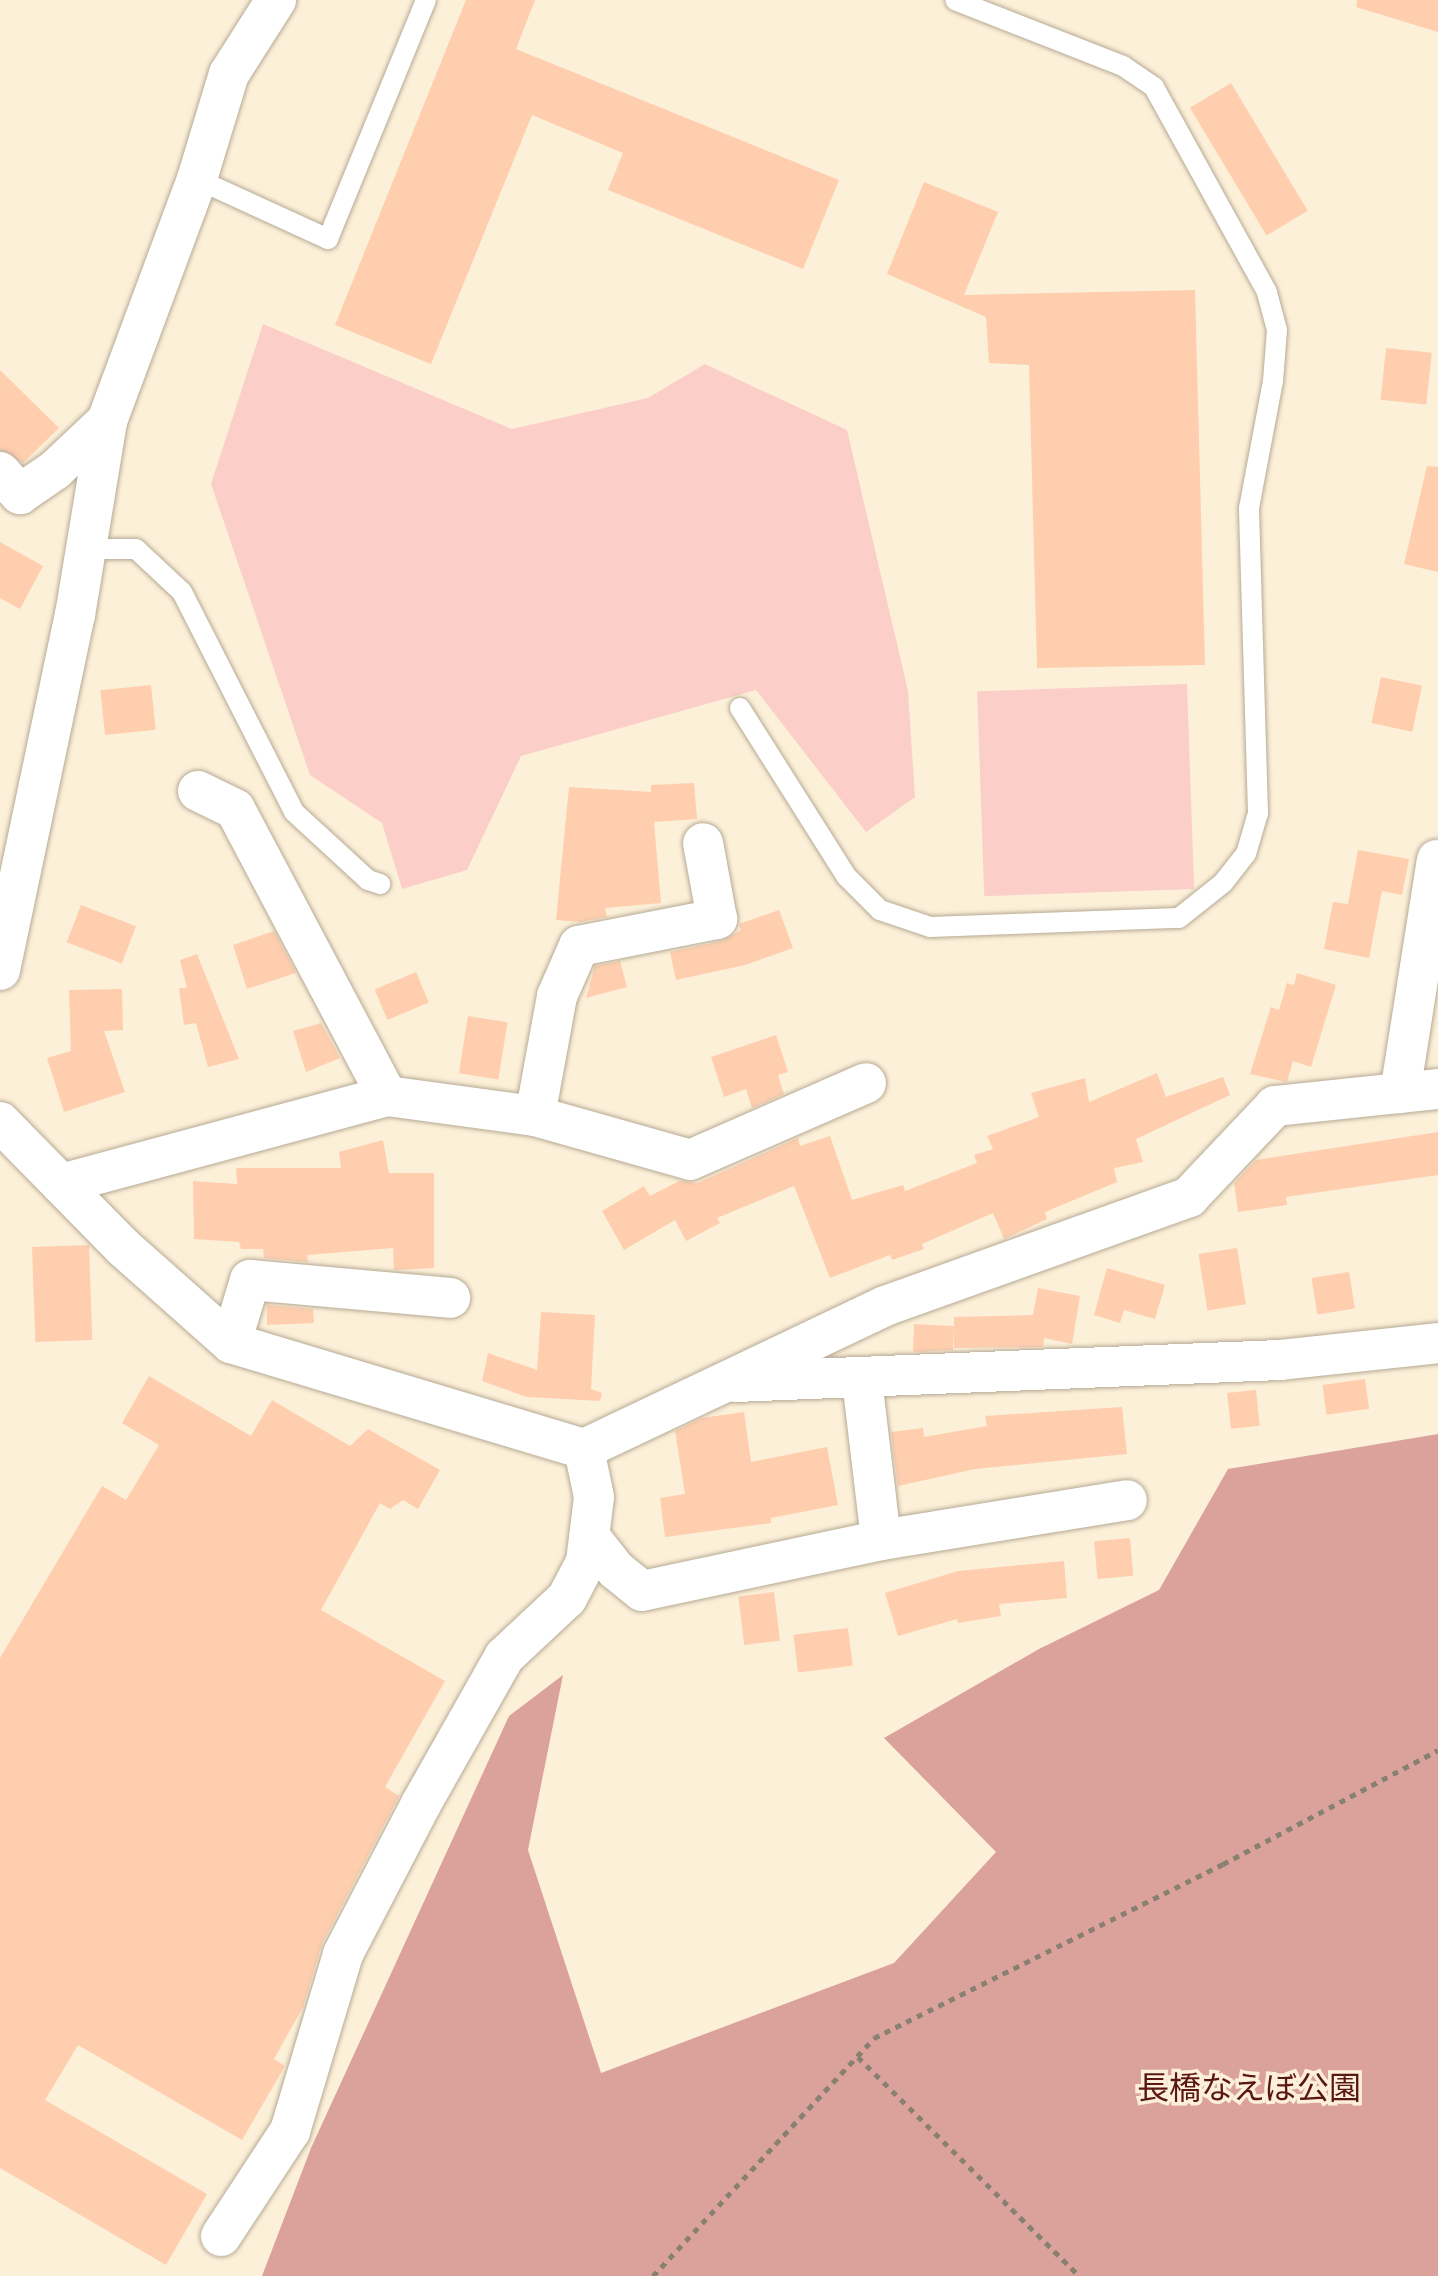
<!DOCTYPE html>
<meta charset="utf-8">
<style>
body{margin:0}
#map{position:relative;width:1438px;height:2276px;overflow:hidden;background:#fdf0d9;font-family:Jost,"Noto Sans JP",sans-serif}
div>[style]{position:absolute}
.green>*{inset:0;background:#fbcec8;transform-origin:0 0}
.forest>*{inset:0;background:#daa29b}
.building>*{inset:0;background:#feceaf;transform-origin:0 0}
.path>*{height:5px;margin-top:-2.5px;transform-origin:0;background:repeating-linear-gradient(90deg,#888071 0 6px,transparent 0 12px)}
.roads{filter:drop-shadow(0 0 2px #b6aa94) drop-shadow(0 0 2px #b6aa94)}
.lane>*{height:20px;margin:-10px;padding:0 10px;transform-origin:10px;border-radius:10px;background:#fff}
.street>*{height:40px;margin:-20px;padding:0 20px;transform-origin:20px;border-radius:20px;background:#fff}
span{translate:-50% -50%;white-space:nowrap;text-align:center;line-height:1.15;-webkit-text-stroke:7px #fdf0d9;paint-order:stroke}
.park-label{font-size:32px;color:#5a1714}
</style>
<div id="map">
<div class="green">
<div style="clip-path:polygon(263px 324px,512px 429px,648px 398px,705px 364px,847px 430px,908px 691px,915px 797px,866px 832px,756px 690px,521px 756px,467px 870px,402px 889px,382px 823px,310px 775px,211px 484px)"></div>
<div style="left:1187px;top:684px;width:205px;height:210px;rotate:88deg"></div>
</div>
<div class="forest">
<div style="clip-path:polygon(1438px 1434px,1438px 2276px,262px 2276px,311px 2148px,509px 1716px,563px 1675px,528px 1850px,601px 2073px,894px 1963px,996px 1852px,884px 1738px,1039px 1649px,1159px 1590px,1228px 1469px)"></div>
</div>
<div class="building">
<div style="clip-path:polygon(466px 0,535px 0,516px 49px,839px 180px,803px 269px,608px 190px,623px 153px,532px 115px,431px 364px,335px 325px)"></div>
<div style="clip-path:polygon(1357px 0,1438px 0,1438px 32px,1356px 7px)"></div>
<div style="left:1231px;top:83px;width:149px;height:48px;rotate:59deg"></div>
<div style="clip-path:polygon(924px 182px,998px 212px,964px 295px,1195px 290px,1205px 665px,1037px 668px,1029px 365px,989px 363px,986px 317px,887px 274px)"></div>
<div style="left:1386px;top:348px;width:46px;height:52px;rotate:6deg"></div>
<div style="clip-path:polygon(0 370px,59px 428px,23px 463px,0 450px)"></div>
<div style="clip-path:polygon(1427px 466px,1438px 467px,1438px 572px,1404px 564px)"></div>
<div style="clip-path:polygon(0 542px,43px 566px,20px 609px,0 598px)"></div>
<div style="left:1381px;top:677px;width:42px;height:47px;rotate:12deg"></div>
<div style="left:151px;top:685px;width:45px;height:51px;rotate:84deg"></div>
<div style="clip-path:polygon(694px 783px,697px 819px,654px 822px,661px 903px,605px 908px,607px 917px,581px 922px,556px 920px,569px 787px,651px 792px,651px 785px)"></div>
<div style="clip-path:polygon(1358px 850px,1409px 859px,1402px 895px,1382px 891px,1369px 958px,1324px 949px,1333px 902px,1348px 904px)"></div>
<div style="left:81px;top:905px;width:59px;height:40px;rotate:21deg"></div>
<div style="clip-path:polygon(779px 910px,793px 948px,745px 965px,676px 980px,670px 952px,722px 941px,741px 930px,739px 924px)"></div>
<div style="clip-path:polygon(274px 931px,296px 973px,247px 989px,233px 945px)"></div>
<div style="clip-path:polygon(197px 954px,239px 1059px,208px 1067px,196px 1023px,184px 1025px,179px 988px,187px 988px,180px 960px)"></div>
<div style="clip-path:polygon(620px 961px,627px 987px,586px 998px,595px 966px)"></div>
<div style="left:416px;top:972px;width:33px;height:45px;rotate:67deg"></div>
<div style="clip-path:polygon(1297px 973px,1336px 985px,1311px 1067px,1293px 1061px,1287px 1082px,1250px 1074px,1271px 1007px,1279px 1010px,1287px 983px,1294px 985px)"></div>
<div style="clip-path:polygon(122px 989px,123px 1030px,104px 1031px,125px 1092px,64px 1112px,47px 1058px,71px 1051px,69px 990px)"></div>
<div style="left:468px;top:1016px;width:40px;height:58px;rotate:9deg"></div>
<div style="clip-path:polygon(321px 1023px,340px 1058px,306px 1072px,293px 1031px)"></div>
<div style="clip-path:polygon(776px 1035px,788px 1072px,778px 1075px,784px 1094px,752px 1108px,746px 1089px,724px 1097px,711px 1057px)"></div>
<div style="clip-path:polygon(1157px 1073px,1166px 1097px,1223px 1077px,1230px 1095px,1136px 1139px,1143px 1162px,1114px 1168px,1117px 1182px,1045px 1212px,1047px 1219px,1004px 1239px,993px 1213px,922px 1244px,924px 1249px,892px 1260px,890px 1255px,830px 1278px,794px 1186px,717px 1218px,720px 1223px,686px 1241px,675px 1220px,624px 1250px,602px 1211px,644px 1186px,650px 1196px,679px 1181px,698px 1183px,798px 1138px,800px 1146px,830px 1136px,852px 1200px,903px 1185px,905px 1191px,977px 1163px,974px 1155px,993px 1149px,987px 1136px,1039px 1117px,1031px 1093px,1085px 1078px,1089px 1102px)"></div>
<div style="clip-path:polygon(1438px 1132px,1438px 1175px,1286px 1197px,1287px 1205px,1238px 1212px,1234px 1183px,1256px 1160px)"></div>
<div style="clip-path:polygon(383px 1140px,389px 1173px,434px 1173px,434px 1268px,394px 1270px,393px 1248px,307px 1255px,308px 1262px,264px 1258px,263px 1249px,241px 1249px,239px 1242px,194px 1239px,193px 1181px,237px 1184px,236px 1168px,341px 1168px,339px 1152px)"></div>
<div style="left:89px;top:1245px;width:95px;height:57px;rotate:88deg"></div>
<div style="left:1237px;top:1248px;width:57px;height:39px;rotate:81deg"></div>
<div style="clip-path:polygon(1107px 1268px,1165px 1285px,1155px 1319px,1124px 1310px,1120px 1323px,1094px 1315px)"></div>
<div style="left:1349px;top:1272px;width:37px;height:38px;rotate:81deg"></div>
<div style="clip-path:polygon(1038px 1288px,1080px 1296px,1072px 1344px,1044px 1338px,1043px 1347px,954px 1348px,954px 1317px,1033px 1315px)"></div>
<div style="clip-path:polygon(267px 1305px,313px 1309px,314px 1323px,267px 1325px)"></div>
<div style="clip-path:polygon(541px 1312px,595px 1315px,591px 1389px,602px 1393px,600px 1401px,527px 1397px,482px 1381px,488px 1353px,537px 1370px)"></div>
<div style="clip-path:polygon(914px 1324px,954px 1326px,953px 1350px,913px 1352px)"></div>
<div style="clip-path:polygon(149px 1376px,251px 1436px,272px 1400px,350px 1446px,368px 1429px,440px 1470px,418px 1509px,403px 1500px,390px 1509px,380px 1503px,321px 1610px,445px 1681px,385px 1787px,399px 1796px,322px 1944px,303px 2007px,274px 2059px,285px 2066px,242px 2140px,78px 2045px,45px 2100px,207px 2194px,166px 2265px,0 2168px,0 1658px,102px 1486px,126px 1500px,159px 1445px,122px 1423px)"></div>
<div style="left:1365px;top:1379px;width:30px;height:43px;rotate:82deg"></div>
<div style="left:1256px;top:1390px;width:36px;height:29px;rotate:84deg"></div>
<div style="clip-path:polygon(1122px 1407px,1127px 1454px,975px 1469px,898px 1486px,891px 1432px,923px 1428px,924px 1437px,987px 1426px,985px 1416px)"></div>
<div style="clip-path:polygon(744px 1412px,751px 1462px,827px 1447px,838px 1505px,771px 1518px,771px 1523px,665px 1537px,660px 1498px,685px 1494px,675px 1431px,702px 1418px)"></div>
<div style="left:1130px;top:1538px;width:38px;height:36px;rotate:85deg"></div>
<div style="clip-path:polygon(1064px 1561px,1067px 1598px,999px 1604px,1001px 1616px,958px 1623px,957px 1619px,898px 1636px,885px 1593px,958px 1571px)"></div>
<div style="left:774px;top:1592px;width:49px;height:36px;rotate:83deg"></div>
<div style="left:848px;top:1628px;width:38px;height:55px;rotate:83deg"></div>
</div>
<div class="path">
<div style="left:858px;top:2057px;width:311px;rotate:44.7deg"></div>
<div style="left:653px;top:2276px;width:325px;rotate:-47.1deg"></div>
<div style="left:874px;top:2038px;width:390px;rotate:-26.5deg"></div>
<div style="left:1223px;top:1864px;width:243px;rotate:-27.9deg"></div>
</div>
<div class="roads">
<div class="lane">
<div style="left:197px;top:179px;width:144px;rotate:24.6deg"></div>
<div style="left:328px;top:239px;width:258px;rotate:-67.7deg"></div>
<div style="left:86px;top:549px;width:50px"></div>
<div style="left:136px;top:549px;width:63px;rotate:43.1deg"></div>
<div style="left:182px;top:592px;width:247px;rotate:63deg"></div>
<div style="left:294px;top:812px;width:100px;rotate:42.6deg"></div>
<div style="left:368px;top:880px;width:13px;rotate:18deg"></div>
<div style="left:740px;top:708px;width:200px;rotate:57.7deg"></div>
<div style="left:847px;top:877px;width:47px;rotate:45deg"></div>
<div style="left:880px;top:910px;width:53px;rotate:18.8deg"></div>
<div style="left:930px;top:927px;width:249px;rotate:-2.1deg"></div>
<div style="left:1179px;top:918px;width:56px;rotate:-38.5deg"></div>
<div style="left:1223px;top:883px;width:37px;rotate:-52deg"></div>
<div style="left:1246px;top:854px;width:43px;rotate:-73.7deg"></div>
<div style="left:1258px;top:813px;width:305px;rotate:-91.7deg"></div>
<div style="left:1249px;top:508px;width:129px;rotate:-79.3deg"></div>
<div style="left:1273px;top:381px;width:51px;rotate:-85.5deg"></div>
<div style="left:1277px;top:330px;width:39px;rotate:-105deg"></div>
<div style="left:1267px;top:292px;width:234px;rotate:-118.9deg"></div>
<div style="left:1154px;top:87px;width:37px;rotate:-146deg"></div>
<div style="left:1123px;top:66px;width:180px;rotate:-158.6deg"></div>
</div>
<div class="street">
<div style="left:0;top:472px;width:30px;rotate:48deg"></div>
<div style="left:20px;top:494px;width:42px;rotate:-34.4deg"></div>
<div style="left:55px;top:470px;width:71px;rotate:-43.3deg"></div>
<div style="left:198px;top:791px;width:41px;rotate:25.9deg"></div>
<div style="left:235px;top:809px;width:325px;rotate:62.1deg"></div>
<div style="left:0;top:970px;width:363px;rotate:-78.1deg"></div>
<div style="left:75px;top:615px;width:197px;rotate:-80.6deg"></div>
<div style="left:107px;top:421px;width:258px;rotate:-69.6deg"></div>
<div style="left:197px;top:179px;width:110px;rotate:-73.1deg"></div>
<div style="left:229px;top:74px;width:88px;rotate:-57.6deg"></div>
<div style="left:1400px;top:1093px;width:236px;rotate:-81deg"></div>
<div style="left:535px;top:1116px;width:122px;rotate:-79.6deg"></div>
<div style="left:557px;top:996px;width:55px;rotate:-66.3deg"></div>
<div style="left:579px;top:946px;width:141px;rotate:-11.1deg"></div>
<div style="left:717px;top:919px;width:77px;rotate:-100.4deg"></div>
<div style="left:0;top:1122px;width:177px;rotate:45.5deg"></div>
<div style="left:124px;top:1248px;width:143px;rotate:41.6deg"></div>
<div style="left:231px;top:1343px;width:369px;rotate:16.7deg"></div>
<div style="left:584px;top:1449px;width:333px;rotate:-25.4deg"></div>
<div style="left:885px;top:1306px;width:323px;rotate:-19.7deg"></div>
<div style="left:1189px;top:1197px;width:125px;rotate:-46.6deg"></div>
<div style="left:1275px;top:1106px;width:164px;rotate:-6deg"></div>
<div style="left:61px;top:1184px;width:338px;rotate:-15.1deg"></div>
<div style="left:387px;top:1096px;width:149px;rotate:7.7deg"></div>
<div style="left:535px;top:1116px;width:161px;rotate:15.8deg"></div>
<div style="left:690px;top:1160px;width:192px;rotate:-23.6deg"></div>
<div style="left:231px;top:1343px;width:66px;rotate:-73.2deg"></div>
<div style="left:250px;top:1280px;width:201px;rotate:5.1deg"></div>
<div style="left:862px;top:1380px;width:161px;rotate:83.2deg"></div>
<div style="left:881px;top:1540px;width:249px;rotate:-9.2deg"></div>
<div style="left:735px;top:1382px;width:545px;rotate:-2.31deg"></div>
<div style="left:1280px;top:1360px;width:159px;rotate:-6.1deg"></div>
<div style="left:590px;top:1537px;width:42px;rotate:51.8deg"></div>
<div style="left:616px;top:1570px;width:33px;rotate:39deg"></div>
<div style="left:642px;top:1591px;width:244px;rotate:-12deg"></div>
<div style="left:221px;top:2236px;width:126px;rotate:-56.7deg"></div>
<div style="left:290px;top:2131px;width:185px;rotate:-73.3deg"></div>
<div style="left:343px;top:1954px;width:169px;rotate:-62.5deg"></div>
<div style="left:421px;top:1804px;width:169px;rotate:-60.5deg"></div>
<div style="left:504px;top:1657px;width:86px;rotate:-43.1deg"></div>
<div style="left:567px;top:1598px;width:41px;rotate:-62.2deg"></div>
<div style="left:586px;top:1562px;width:65px;rotate:-83deg"></div>
<div style="left:594px;top:1497px;width:49px;rotate:-101.8deg"></div>
</div>
</div>
<div class="park-label">
<span style="left:1249px;top:2088px">長橋なえぼ公園</span>
</div>
</div>
